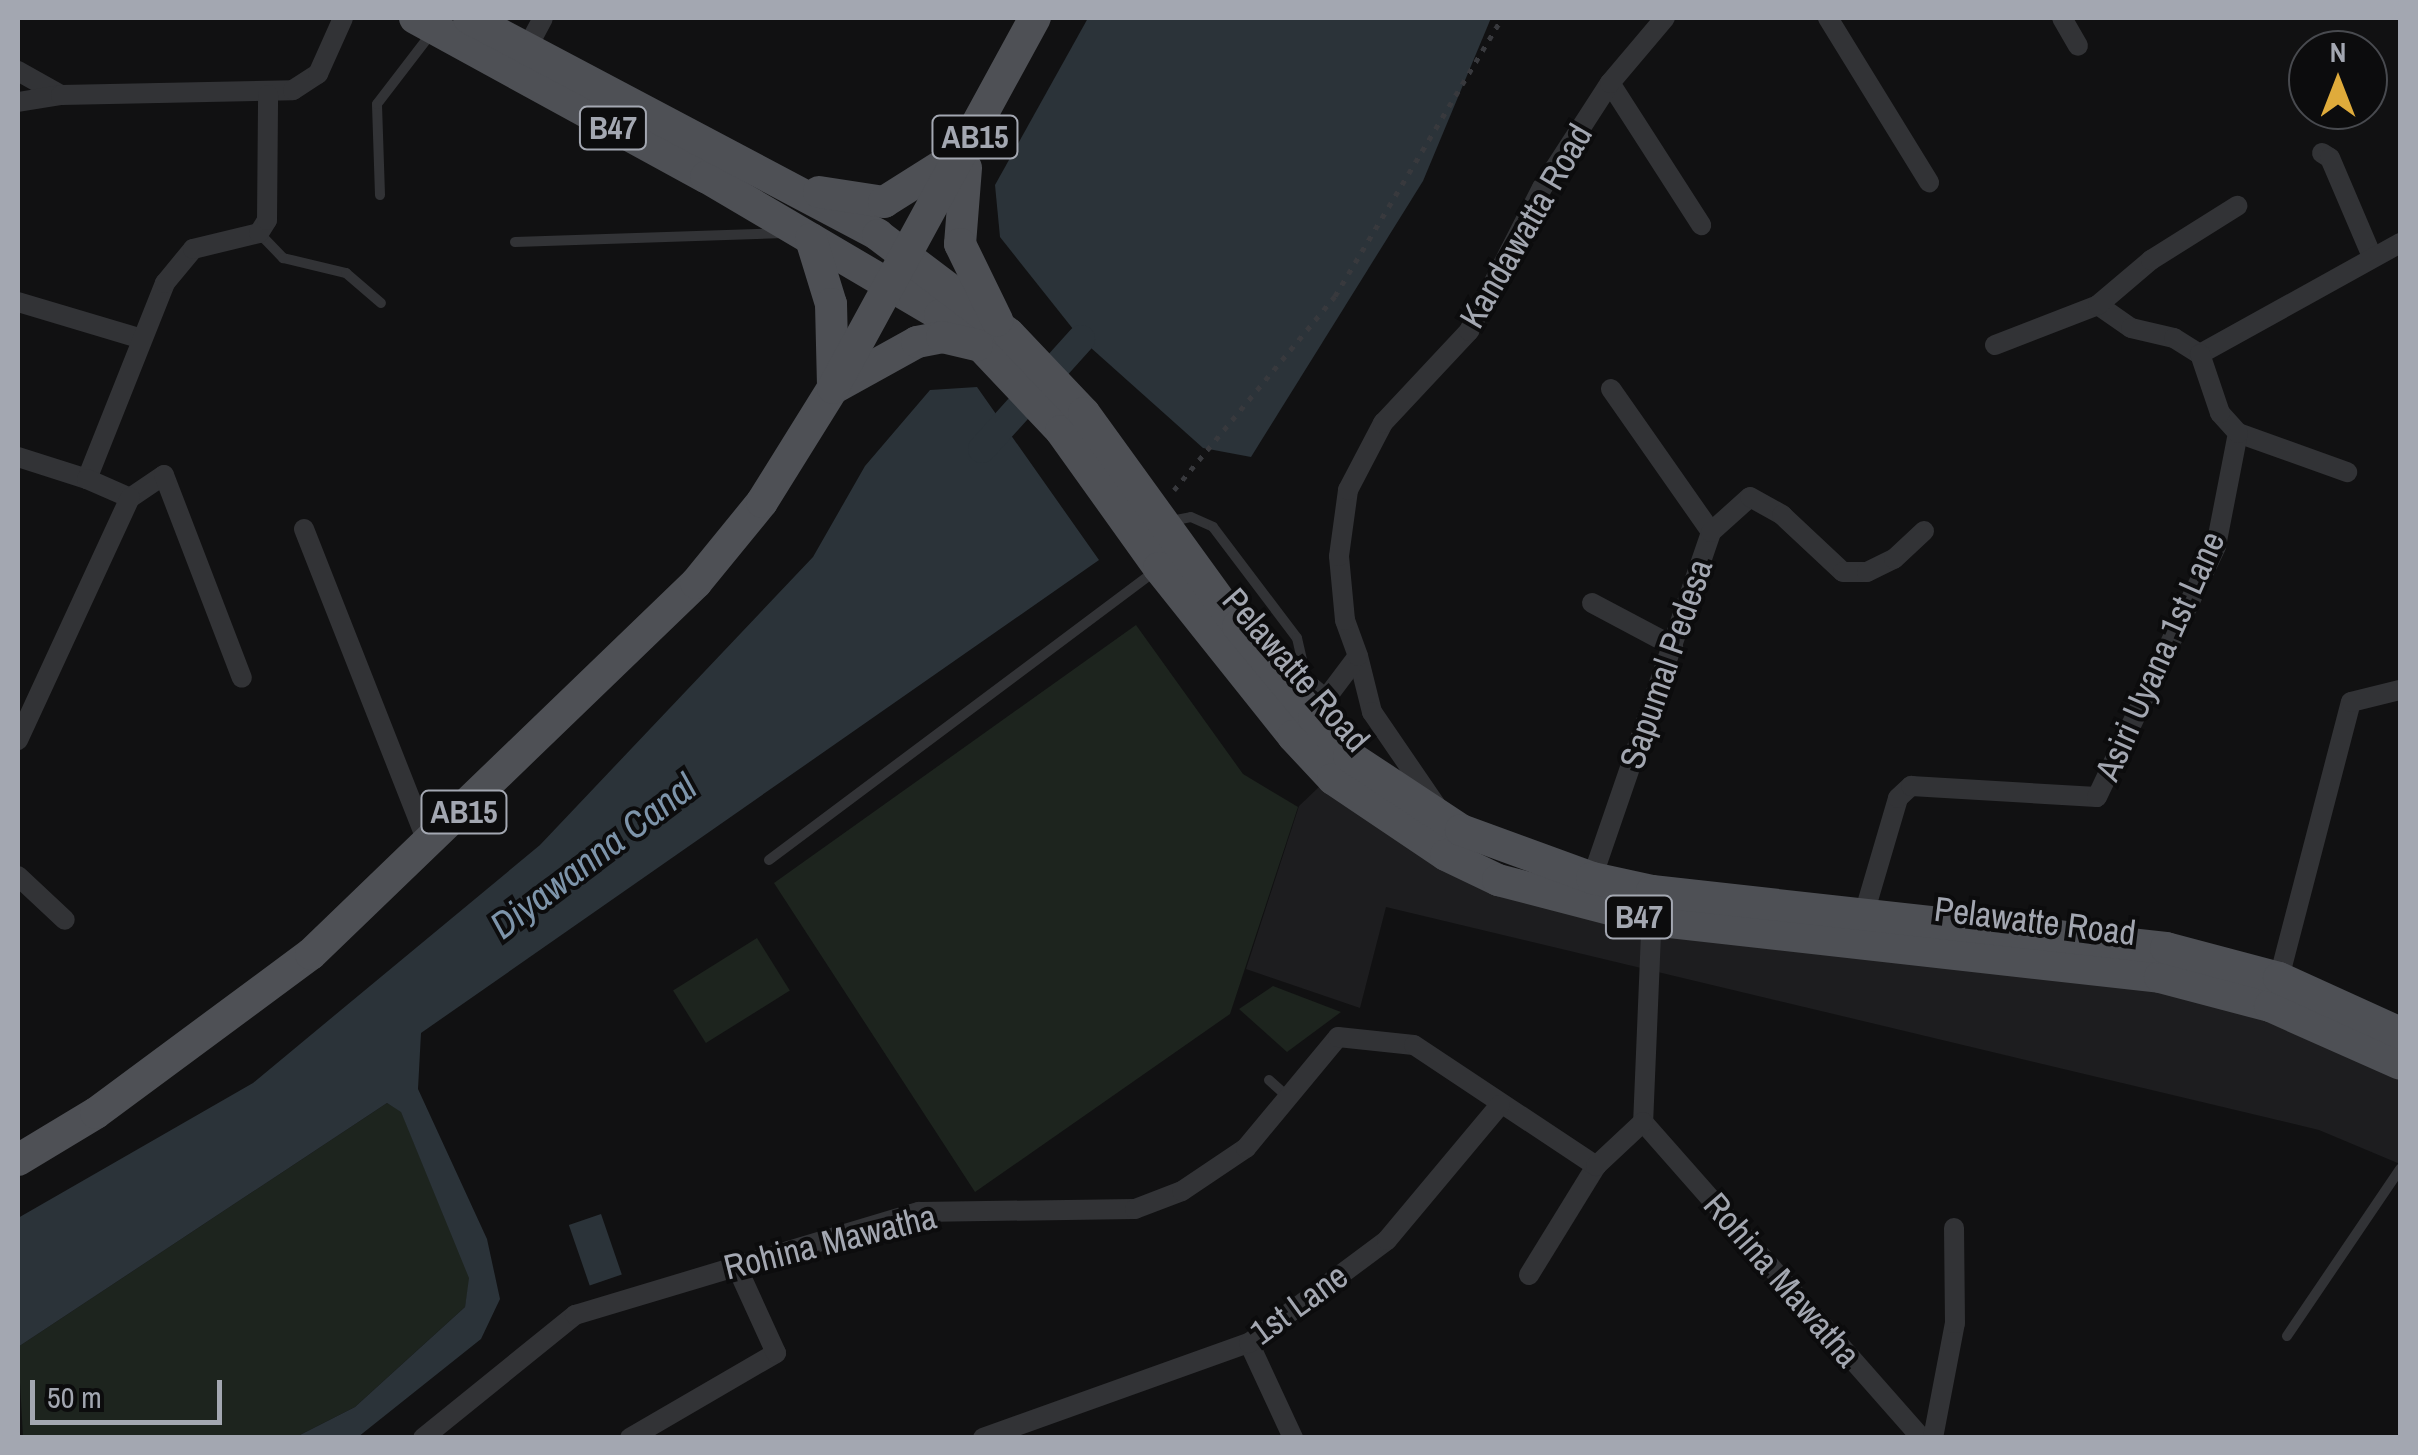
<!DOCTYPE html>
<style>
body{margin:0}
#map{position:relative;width:2418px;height:1455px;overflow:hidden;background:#111112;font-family:"Archivo Narrow",sans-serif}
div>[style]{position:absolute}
.built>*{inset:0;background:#1d1d1f}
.green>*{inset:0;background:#1d241e;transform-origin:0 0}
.water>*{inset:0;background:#2b3339;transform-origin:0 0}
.canal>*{height:28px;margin:-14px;padding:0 14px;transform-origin:14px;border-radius:14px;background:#2b3339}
.path>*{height:5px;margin-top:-2.5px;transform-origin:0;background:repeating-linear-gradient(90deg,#38393d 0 5px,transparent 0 13px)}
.service>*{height:10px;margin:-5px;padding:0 5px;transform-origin:5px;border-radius:5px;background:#323336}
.minor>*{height:20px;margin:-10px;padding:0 10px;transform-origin:10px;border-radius:10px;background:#323336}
.primary>*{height:32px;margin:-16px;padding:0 16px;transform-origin:16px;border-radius:16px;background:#4e5055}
span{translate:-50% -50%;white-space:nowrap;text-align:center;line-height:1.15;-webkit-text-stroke:8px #0c0c0d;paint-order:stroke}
.shield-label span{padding:2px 8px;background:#0c0c0d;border:2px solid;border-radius:8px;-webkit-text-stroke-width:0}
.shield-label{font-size:32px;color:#a3a7b1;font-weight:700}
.street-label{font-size:35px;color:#a3a7b1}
.water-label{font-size:38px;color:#7d94aa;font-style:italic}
.frame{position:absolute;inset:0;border:20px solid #a3a7b1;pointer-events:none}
.north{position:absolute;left:2288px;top:30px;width:100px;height:100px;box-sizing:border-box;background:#0c0c0d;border:2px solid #484a4f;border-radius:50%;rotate:0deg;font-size:28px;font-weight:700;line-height:40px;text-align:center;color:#a3a7b1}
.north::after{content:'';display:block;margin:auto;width:35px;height:45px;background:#dfab3b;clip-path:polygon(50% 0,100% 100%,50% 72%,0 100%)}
.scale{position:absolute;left:30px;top:1380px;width:192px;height:45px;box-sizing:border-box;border:5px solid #a3a7b1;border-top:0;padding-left:12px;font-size:30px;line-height:35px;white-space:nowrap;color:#a3a7b1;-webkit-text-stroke:8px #0c0c0d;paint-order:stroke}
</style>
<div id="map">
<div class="built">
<div style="clip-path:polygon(1319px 787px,1443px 862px,2159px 984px,2267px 1013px,2400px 1072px,2400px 1164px,2319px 1130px,1386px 907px,1360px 1008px,1246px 969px,1299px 806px)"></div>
</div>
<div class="green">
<div style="clip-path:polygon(1136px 625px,1243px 774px,1298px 807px,1230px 1014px,975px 1192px,774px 883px)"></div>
<div style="left:757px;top:938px;width:62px;height:99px;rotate:58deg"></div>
<div style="clip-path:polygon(1273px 986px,1341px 1012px,1287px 1052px,1239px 1009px)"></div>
<div style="clip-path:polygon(387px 1103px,401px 1111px,470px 1278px,465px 1307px,355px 1407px,296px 1437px,23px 1437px,18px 1347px)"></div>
</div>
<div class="water">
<div style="clip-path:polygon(1088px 18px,1491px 18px,1423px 181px,1251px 457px,1203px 448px,1081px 339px,1000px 237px,995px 185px)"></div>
<div style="clip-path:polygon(977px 387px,1099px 560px,421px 1033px,418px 1089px,487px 1239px,500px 1299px,481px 1339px,358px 1437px,296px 1437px,355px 1407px,465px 1307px,469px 1278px,401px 1112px,387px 1103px,18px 1347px,18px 1218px,253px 1083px,540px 845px,813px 557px,865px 466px,930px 390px)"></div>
<div style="left:601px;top:1214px;width:64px;height:34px;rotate:71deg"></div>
</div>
<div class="canal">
<div style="left:982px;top:449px;width:148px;rotate:-48deg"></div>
</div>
<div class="path">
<div style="left:1174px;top:490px;width:252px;rotate:-50.3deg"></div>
<div style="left:1335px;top:296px;width:324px;rotate:-59deg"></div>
</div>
<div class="service">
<div style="left:380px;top:195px;width:91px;rotate:-91.9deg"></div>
<div style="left:377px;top:104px;width:87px;rotate:-52.5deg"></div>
<div style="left:259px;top:233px;width:35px;rotate:46deg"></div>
<div style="left:283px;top:258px;width:65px;rotate:13.4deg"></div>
<div style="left:346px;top:273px;width:46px;rotate:40.6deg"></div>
<div style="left:515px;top:242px;width:269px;rotate:-1.9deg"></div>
<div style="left:1171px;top:521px;width:20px;rotate:-11deg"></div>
<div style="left:1191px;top:517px;width:24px;rotate:24deg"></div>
<div style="left:1213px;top:527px;width:139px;rotate:52.9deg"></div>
<div style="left:1297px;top:638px;width:39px;rotate:77deg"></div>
<div style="left:1306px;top:676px;width:30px;rotate:40deg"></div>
<div style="left:769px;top:860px;width:481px;rotate:-36.8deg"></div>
<div style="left:1269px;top:1080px;width:24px;rotate:42deg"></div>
<div style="left:2287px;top:1336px;width:202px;rotate:-55.9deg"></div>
</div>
<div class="minor">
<div style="left:1828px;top:18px;width:193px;rotate:58.4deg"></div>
<div style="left:2062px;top:18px;width:32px;rotate:60deg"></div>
<div style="left:526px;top:50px;width:36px;rotate:-62deg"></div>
<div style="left:18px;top:71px;width:49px;rotate:29.2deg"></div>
<div style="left:1610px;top:83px;width:169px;rotate:57.3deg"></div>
<div style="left:18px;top:102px;width:44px;rotate:-9.2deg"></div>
<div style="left:61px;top:95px;width:232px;rotate:-1.2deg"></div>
<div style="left:293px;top:90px;width:30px;rotate:-33deg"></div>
<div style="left:318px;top:74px;width:61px;rotate:-65.9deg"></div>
<div style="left:2322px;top:153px;width:9px;rotate:32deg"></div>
<div style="left:2330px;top:158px;width:104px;rotate:66.9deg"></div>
<div style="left:18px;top:302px;width:129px;rotate:16.6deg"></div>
<div style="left:2098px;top:305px;width:40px;rotate:34.9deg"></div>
<div style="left:2131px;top:328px;width:44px;rotate:13.1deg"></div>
<div style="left:2174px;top:338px;width:31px;rotate:32deg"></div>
<div style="left:1995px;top:345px;width:110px;rotate:-21.2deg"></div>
<div style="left:2098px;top:305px;width:70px;rotate:-40.3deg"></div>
<div style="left:2151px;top:260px;width:102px;rotate:-32.1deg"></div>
<div style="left:2200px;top:354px;width:229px;rotate:-29deg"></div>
<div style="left:1611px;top:389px;width:174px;rotate:55deg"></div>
<div style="left:2238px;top:433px;width:116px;rotate:19.7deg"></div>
<div style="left:18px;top:457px;width:72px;rotate:17.7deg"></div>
<div style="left:87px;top:479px;width:211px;rotate:-68.3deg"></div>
<div style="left:165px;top:283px;width:44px;rotate:-50.5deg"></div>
<div style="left:193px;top:249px;width:68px;rotate:-13.6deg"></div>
<div style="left:259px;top:233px;width:15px;rotate:-58deg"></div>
<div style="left:267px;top:220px;width:125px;rotate:-89.5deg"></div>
<div style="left:87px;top:479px;width:47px;rotate:23.8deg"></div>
<div style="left:130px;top:498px;width:41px;rotate:-34.1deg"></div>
<div style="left:164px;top:475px;width:217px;rotate:69deg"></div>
<div style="left:304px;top:529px;width:341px;rotate:68.5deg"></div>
<div style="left:1592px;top:603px;width:92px;rotate:28deg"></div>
<div style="left:1358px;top:656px;width:58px;rotate:76deg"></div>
<div style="left:1372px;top:712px;width:115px;rotate:55.6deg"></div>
<div style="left:1306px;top:725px;width:86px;rotate:-53deg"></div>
<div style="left:1358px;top:656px;width:38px;rotate:-110deg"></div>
<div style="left:1345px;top:620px;width:64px;rotate:-95.4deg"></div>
<div style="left:1339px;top:556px;width:67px;rotate:-82.2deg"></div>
<div style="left:1348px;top:490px;width:76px;rotate:-62.4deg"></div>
<div style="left:1383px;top:423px;width:126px;rotate:-46.9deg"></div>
<div style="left:1469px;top:331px;width:161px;rotate:-63deg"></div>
<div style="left:1542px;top:188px;width:125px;rotate:-57.1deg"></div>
<div style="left:1610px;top:83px;width:85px;rotate:-49.8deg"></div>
<div style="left:18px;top:740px;width:267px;rotate:-65.2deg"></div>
<div style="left:18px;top:876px;width:64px;rotate:43.1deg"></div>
<div style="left:1592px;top:878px;width:366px;rotate:-71deg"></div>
<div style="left:1711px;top:532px;width:52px;rotate:-41.9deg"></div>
<div style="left:1750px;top:497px;width:37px;rotate:29deg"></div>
<div style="left:1782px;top:515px;width:83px;rotate:43.1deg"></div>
<div style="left:1843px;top:572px;width:24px"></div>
<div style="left:1867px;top:572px;width:30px;rotate:-26deg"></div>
<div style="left:1894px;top:559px;width:41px;rotate:-43deg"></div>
<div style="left:1652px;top:910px;width:212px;rotate:92.4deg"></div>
<div style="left:1643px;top:1122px;width:422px;rotate:48.6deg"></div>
<div style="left:1861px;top:924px;width:131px;rotate:-73.6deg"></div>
<div style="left:1898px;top:798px;width:18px;rotate:-43deg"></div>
<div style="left:1911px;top:786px;width:186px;rotate:3.4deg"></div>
<div style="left:2097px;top:797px;width:278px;rotate:-64.6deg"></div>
<div style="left:2216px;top:546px;width:115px;rotate:-79deg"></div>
<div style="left:2238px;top:433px;width:27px;rotate:-132deg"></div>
<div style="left:2220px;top:413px;width:62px;rotate:-108.7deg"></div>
<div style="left:2279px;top:978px;width:285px;rotate:-75.4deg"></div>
<div style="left:2351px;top:702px;width:50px;rotate:-13.8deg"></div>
<div style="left:1529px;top:1275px;width:128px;rotate:-58.4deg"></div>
<div style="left:1249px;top:1343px;width:105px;rotate:65.1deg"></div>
<div style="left:423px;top:1438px;width:196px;rotate:-39deg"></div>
<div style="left:575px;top:1315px;width:359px;rotate:-16.7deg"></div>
<div style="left:919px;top:1212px;width:216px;rotate:-0.8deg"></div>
<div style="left:1135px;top:1209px;width:50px;rotate:-21deg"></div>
<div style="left:1182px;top:1191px;width:77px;rotate:-33.9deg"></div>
<div style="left:1246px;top:1148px;width:144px;rotate:-50.3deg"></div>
<div style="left:1338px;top:1037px;width:76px;rotate:6deg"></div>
<div style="left:1414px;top:1045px;width:219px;rotate:33.6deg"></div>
<div style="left:1596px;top:1166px;width:64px;rotate:-43.1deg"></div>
<div style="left:630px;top:1438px;width:169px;rotate:-30.2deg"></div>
<div style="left:776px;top:1353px;width:99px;rotate:-114.5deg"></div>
<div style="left:983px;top:1438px;width:282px;rotate:-19.7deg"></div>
<div style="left:1249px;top:1343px;width:172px;rotate:-36.7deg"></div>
<div style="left:1387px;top:1240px;width:176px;rotate:-50.1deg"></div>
<div style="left:1933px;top:1438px;width:117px;rotate:-79.2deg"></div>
<div style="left:1955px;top:1323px;width:95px;rotate:-90.6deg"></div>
</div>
<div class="primary">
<div style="left:415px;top:18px;width:332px;rotate:28.7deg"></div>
<div style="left:706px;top:177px;width:272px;rotate:30.5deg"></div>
<div style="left:940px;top:315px;width:51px;rotate:37.1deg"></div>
<div style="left:981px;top:346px;width:117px;rotate:46.7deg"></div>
<div style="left:1061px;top:431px;width:168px;rotate:54.4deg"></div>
<div style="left:1159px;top:568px;width:215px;rotate:51.4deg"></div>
<div style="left:1293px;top:736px;width:59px;rotate:47.1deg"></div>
<div style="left:1333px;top:779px;width:136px;rotate:33.9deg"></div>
<div style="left:1446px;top:855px;width:58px;rotate:25.7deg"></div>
<div style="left:1498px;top:880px;width:159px;rotate:14.6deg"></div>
<div style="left:1652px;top:920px;width:511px;rotate:6.4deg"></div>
<div style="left:2160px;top:977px;width:114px;rotate:14.8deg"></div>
<div style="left:2270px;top:1006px;width:142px;rotate:24deg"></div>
<div style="left:469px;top:18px;width:463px;rotate:27.9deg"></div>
<div style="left:878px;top:235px;width:164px;rotate:37.1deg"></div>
<div style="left:1009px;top:334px;width:109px;rotate:46.5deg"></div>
<div style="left:1084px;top:413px;width:263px;rotate:54.1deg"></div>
<div style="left:1238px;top:626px;width:119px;rotate:50.4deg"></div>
<div style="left:1314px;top:718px;width:52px;rotate:47.4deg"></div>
<div style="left:1349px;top:756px;width:134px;rotate:33.5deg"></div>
<div style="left:1461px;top:830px;width:140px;rotate:20.1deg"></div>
<div style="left:1592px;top:878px;width:61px;rotate:12.2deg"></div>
<div style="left:1652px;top:891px;width:517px;rotate:6.33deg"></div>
<div style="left:2166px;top:948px;width:117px;rotate:14.9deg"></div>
<div style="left:2279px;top:978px;width:133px;rotate:24.4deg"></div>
<div style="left:966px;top:168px;width:76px;rotate:94.5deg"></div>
<div style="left:960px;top:244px;width:85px;rotate:64deg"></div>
<div style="left:819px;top:192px;width:66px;rotate:8.7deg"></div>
<div style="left:884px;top:202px;width:96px;rotate:-32.2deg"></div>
<div style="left:811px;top:239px;width:68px;rotate:72.9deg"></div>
<div style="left:831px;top:304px;width:84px;rotate:88.6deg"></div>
<div style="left:834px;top:388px;width:95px;rotate:-29deg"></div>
<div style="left:917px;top:342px;width:25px;rotate:-11deg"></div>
<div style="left:942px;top:337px;width:36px;rotate:13deg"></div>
<div style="left:18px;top:1160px;width:91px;rotate:-31.1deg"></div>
<div style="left:96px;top:1113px;width:267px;rotate:-36.5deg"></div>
<div style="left:311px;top:954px;width:535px;rotate:-43.94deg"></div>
<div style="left:696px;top:583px;width:104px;rotate:-50.8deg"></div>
<div style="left:762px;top:502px;width:134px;rotate:-58.1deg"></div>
<div style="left:833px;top:388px;width:422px;rotate:-61.4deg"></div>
</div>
<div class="shield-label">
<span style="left:613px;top:128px">B47</span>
<span style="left:975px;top:137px">AB15</span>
<span style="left:464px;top:812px">AB15</span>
<span style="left:1639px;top:917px">B47</span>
</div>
<div class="street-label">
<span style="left:1526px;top:226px;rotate:-60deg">Kandawatta Road</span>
<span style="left:2160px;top:656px;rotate:-66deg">Asiri Uyana 1st Lane</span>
<span style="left:1666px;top:664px;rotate:-71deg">Sapumal Pedesa</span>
<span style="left:1296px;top:670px;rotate:49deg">Pelawatte Road</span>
<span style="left:2035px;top:921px;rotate:7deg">Pelawatte Road</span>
<span style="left:830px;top:1242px;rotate:-14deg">Rohina Mawatha</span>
<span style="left:1782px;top:1280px;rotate:49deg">Rohina Mawatha</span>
<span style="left:1299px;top:1304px;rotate:-36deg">1st Lane</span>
</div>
<div class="water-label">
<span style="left:593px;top:856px;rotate:-37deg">Diyawanna Canal</span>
</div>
<div class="frame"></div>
<div class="north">N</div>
<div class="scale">50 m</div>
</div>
